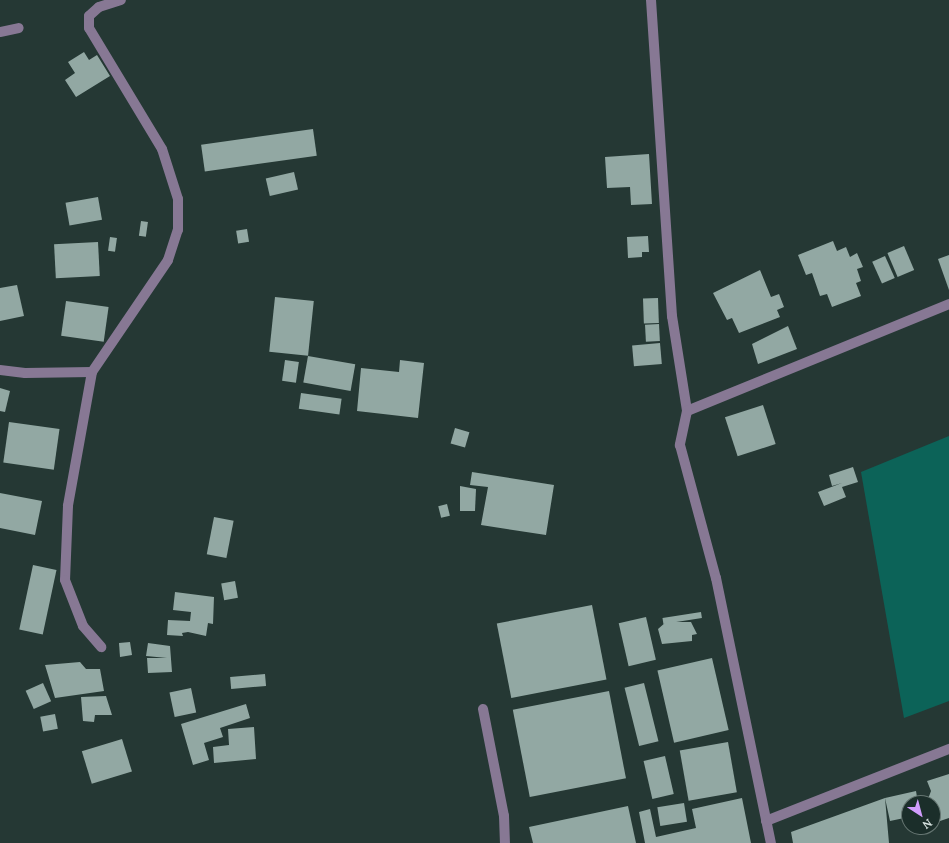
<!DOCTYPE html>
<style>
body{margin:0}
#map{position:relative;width:949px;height:843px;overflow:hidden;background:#253834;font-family:Lora,serif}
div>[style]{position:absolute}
.green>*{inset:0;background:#0c6358}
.building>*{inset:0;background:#92a8a3;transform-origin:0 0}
.minor>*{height:10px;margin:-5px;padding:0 5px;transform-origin:5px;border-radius:5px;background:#877894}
span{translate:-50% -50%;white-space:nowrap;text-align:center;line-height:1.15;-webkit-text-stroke:4px #1b2e2a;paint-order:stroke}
.north{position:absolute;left:901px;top:795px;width:40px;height:40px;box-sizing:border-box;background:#1b2e2a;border:1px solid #667672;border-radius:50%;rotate:144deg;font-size:11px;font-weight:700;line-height:16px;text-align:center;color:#d6e2df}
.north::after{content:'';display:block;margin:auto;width:14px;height:18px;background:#d19dfd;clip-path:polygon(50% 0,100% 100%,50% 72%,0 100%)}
</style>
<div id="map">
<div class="green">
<div style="clip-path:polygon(949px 436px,949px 701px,904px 718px,861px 472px)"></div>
</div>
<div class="building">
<div style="clip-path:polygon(84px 52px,89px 60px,97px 55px,110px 76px,76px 97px,65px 80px,75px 73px,68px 62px)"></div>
<div style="left:313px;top:129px;width:27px;height:113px;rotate:82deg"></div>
<div style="clip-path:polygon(649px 154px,652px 204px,631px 205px,630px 187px,607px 188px,605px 157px)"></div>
<div style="left:294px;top:172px;width:18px;height:29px;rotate:77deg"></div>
<div style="left:98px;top:197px;width:23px;height:33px;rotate:80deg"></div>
<div style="left:141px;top:221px;width:7px;height:15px;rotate:8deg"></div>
<div style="left:247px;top:229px;width:13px;height:11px;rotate:81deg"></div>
<div style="clip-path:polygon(648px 236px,649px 252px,642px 252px,642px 257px,628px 258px,627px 237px)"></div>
<div style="left:110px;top:237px;width:7px;height:14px;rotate:8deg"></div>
<div style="clip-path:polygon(833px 241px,837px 251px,846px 247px,850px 257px,857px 253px,863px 267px,857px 269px,861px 281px,856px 283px,861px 296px,832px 307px,827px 294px,820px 296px,812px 273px,806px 275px,798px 255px)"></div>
<div style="left:98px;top:242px;width:34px;height:44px;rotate:87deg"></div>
<div style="left:904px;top:246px;width:26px;height:18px;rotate:67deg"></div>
<div style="clip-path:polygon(949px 255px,949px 290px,938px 259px)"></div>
<div style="left:885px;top:256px;width:24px;height:14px;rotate:66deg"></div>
<div style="clip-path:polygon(760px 270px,771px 297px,779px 294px,784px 307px,777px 310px,780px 317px,739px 333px,732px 318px,727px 320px,713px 293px)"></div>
<div style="clip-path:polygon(17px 285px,24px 316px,0 321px,0 288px)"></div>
<div style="left:275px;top:297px;width:39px;height:55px;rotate:6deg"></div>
<div style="left:658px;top:298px;width:25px;height:15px;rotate:88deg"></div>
<div style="left:66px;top:301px;width:43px;height:35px;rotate:8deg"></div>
<div style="left:659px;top:324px;width:17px;height:14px;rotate:87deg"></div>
<div style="clip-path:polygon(788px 326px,797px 349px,758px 364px,752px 344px)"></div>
<div style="left:660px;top:343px;width:21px;height:28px;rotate:85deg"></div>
<div style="left:308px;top:356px;width:48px;height:27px;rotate:10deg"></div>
<div style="left:285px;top:360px;width:14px;height:21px;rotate:8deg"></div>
<div style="clip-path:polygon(400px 360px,424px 363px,418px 418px,357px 411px,361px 368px,399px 372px)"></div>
<div style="clip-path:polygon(0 388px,10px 391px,5px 412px,0 411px)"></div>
<div style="left:301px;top:393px;width:41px;height:16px;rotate:8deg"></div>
<div style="left:763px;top:405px;width:41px;height:40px;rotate:72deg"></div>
<div style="left:9px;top:422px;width:51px;height:41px;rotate:8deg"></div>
<div style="left:455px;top:428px;width:15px;height:16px;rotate:16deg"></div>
<div style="clip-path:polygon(853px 467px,858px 482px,842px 487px,846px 497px,824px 506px,818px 492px,842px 483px,832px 486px,829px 475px)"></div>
<div style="clip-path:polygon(472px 472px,554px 485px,546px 535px,481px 525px,488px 487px,470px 485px)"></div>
<div style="clip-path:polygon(460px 486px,476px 489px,475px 511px,460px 511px)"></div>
<div style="clip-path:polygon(0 493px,42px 501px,35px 535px,0 528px)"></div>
<div style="left:447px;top:504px;width:12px;height:9px;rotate:76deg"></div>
<div style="left:214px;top:517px;width:20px;height:38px;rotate:11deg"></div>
<div style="left:33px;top:565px;width:24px;height:66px;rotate:12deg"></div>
<div style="left:235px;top:581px;width:17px;height:14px;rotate:80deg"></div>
<div style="clip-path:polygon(175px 592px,214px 597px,213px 624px,208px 623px,206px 636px,188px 632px,182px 633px,183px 636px,167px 635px,168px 620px,190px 621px,191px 612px,173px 610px)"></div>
<div style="left:592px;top:605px;width:76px;height:97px;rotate:79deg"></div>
<div style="left:701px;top:612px;width:6px;height:39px;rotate:81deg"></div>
<div style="left:646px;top:617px;width:44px;height:28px;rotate:77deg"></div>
<div style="clip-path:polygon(666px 622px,691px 622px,697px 634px,692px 635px,692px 641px,662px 644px,658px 629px)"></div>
<div style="clip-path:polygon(130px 642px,132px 655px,120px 657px,119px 643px)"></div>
<div style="clip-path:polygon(148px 643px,170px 646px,172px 672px,148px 673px,147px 658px,167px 658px,146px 656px)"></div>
<div style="left:712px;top:658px;width:74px;height:56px;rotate:77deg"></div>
<div style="clip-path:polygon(80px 662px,86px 669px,100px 669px,104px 691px,55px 698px,45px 665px)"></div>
<div style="left:265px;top:674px;width:12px;height:35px;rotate:85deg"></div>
<div style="left:43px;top:683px;width:20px;height:19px;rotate:66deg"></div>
<div style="left:644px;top:683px;width:60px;height:20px;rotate:76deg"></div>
<div style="left:191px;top:688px;width:25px;height:22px;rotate:78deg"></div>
<div style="left:609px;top:691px;width:89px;height:98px;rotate:79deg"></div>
<div style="clip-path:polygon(106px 696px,112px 715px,95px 715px,94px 722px,83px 721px,81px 697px)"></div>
<div style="clip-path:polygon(246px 704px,250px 718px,220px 728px,223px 737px,204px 743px,209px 760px,193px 765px,181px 724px)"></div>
<div style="left:55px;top:714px;width:15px;height:15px;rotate:79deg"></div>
<div style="clip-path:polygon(254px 727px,256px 759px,214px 763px,213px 747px,229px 745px,228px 729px)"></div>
<div style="left:122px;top:739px;width:34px;height:42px;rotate:73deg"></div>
<div style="left:728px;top:742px;width:51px;height:49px;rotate:80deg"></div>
<div style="left:665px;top:756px;width:39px;height:22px;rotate:77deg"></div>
<div style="clip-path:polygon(949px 774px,949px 818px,937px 822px,933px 803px,928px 799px,931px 791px,927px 781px)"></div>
<div style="clip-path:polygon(916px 791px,918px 803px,909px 803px,909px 817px,890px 821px,885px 798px,889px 843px,793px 843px,791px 832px,885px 798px)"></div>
<div style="clip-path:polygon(742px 798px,751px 843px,645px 843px,639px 812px,650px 809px,656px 837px,696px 828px,692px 809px)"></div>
<div style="left:684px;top:803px;width:19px;height:27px;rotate:81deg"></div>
<div style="clip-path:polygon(628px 806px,636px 843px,533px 843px,529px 827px)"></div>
</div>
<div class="minor">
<div style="left:651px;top:0;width:317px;rotate:86.2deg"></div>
<div style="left:672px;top:316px;width:96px;rotate:81deg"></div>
<div style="left:687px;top:411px;width:35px;rotate:102deg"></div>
<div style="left:680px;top:445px;width:138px;rotate:74.9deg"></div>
<div style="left:716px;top:578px;width:271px;rotate:78.3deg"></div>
<div style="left:0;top:32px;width:19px;rotate:-12deg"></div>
<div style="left:0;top:370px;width:25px;rotate:7deg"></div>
<div style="left:25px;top:373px;width:67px;rotate:-0.9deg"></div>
<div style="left:92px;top:372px;width:136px;rotate:100.2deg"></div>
<div style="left:68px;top:506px;width:74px;rotate:92.3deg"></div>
<div style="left:65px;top:580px;width:49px;rotate:68.6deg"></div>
<div style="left:83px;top:626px;width:28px;rotate:49deg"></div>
<div style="left:92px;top:372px;width:135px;rotate:-55.8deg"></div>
<div style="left:168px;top:260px;width:32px;rotate:-72deg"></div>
<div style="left:178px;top:230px;width:31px;rotate:-90deg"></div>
<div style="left:178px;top:199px;width:52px;rotate:-107.7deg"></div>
<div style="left:162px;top:149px;width:141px;rotate:-121.1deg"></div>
<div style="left:89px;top:28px;width:12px;rotate:-90deg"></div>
<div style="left:89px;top:16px;width:13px;rotate:-42deg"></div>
<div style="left:99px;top:7px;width:23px;rotate:-18deg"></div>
<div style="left:687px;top:411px;width:283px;rotate:-22.2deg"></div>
<div style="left:483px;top:709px;width:109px;rotate:78.9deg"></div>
<div style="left:504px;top:816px;width:27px;rotate:88deg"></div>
<div style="left:766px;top:821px;width:197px;rotate:-21.5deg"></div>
</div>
<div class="north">N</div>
</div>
